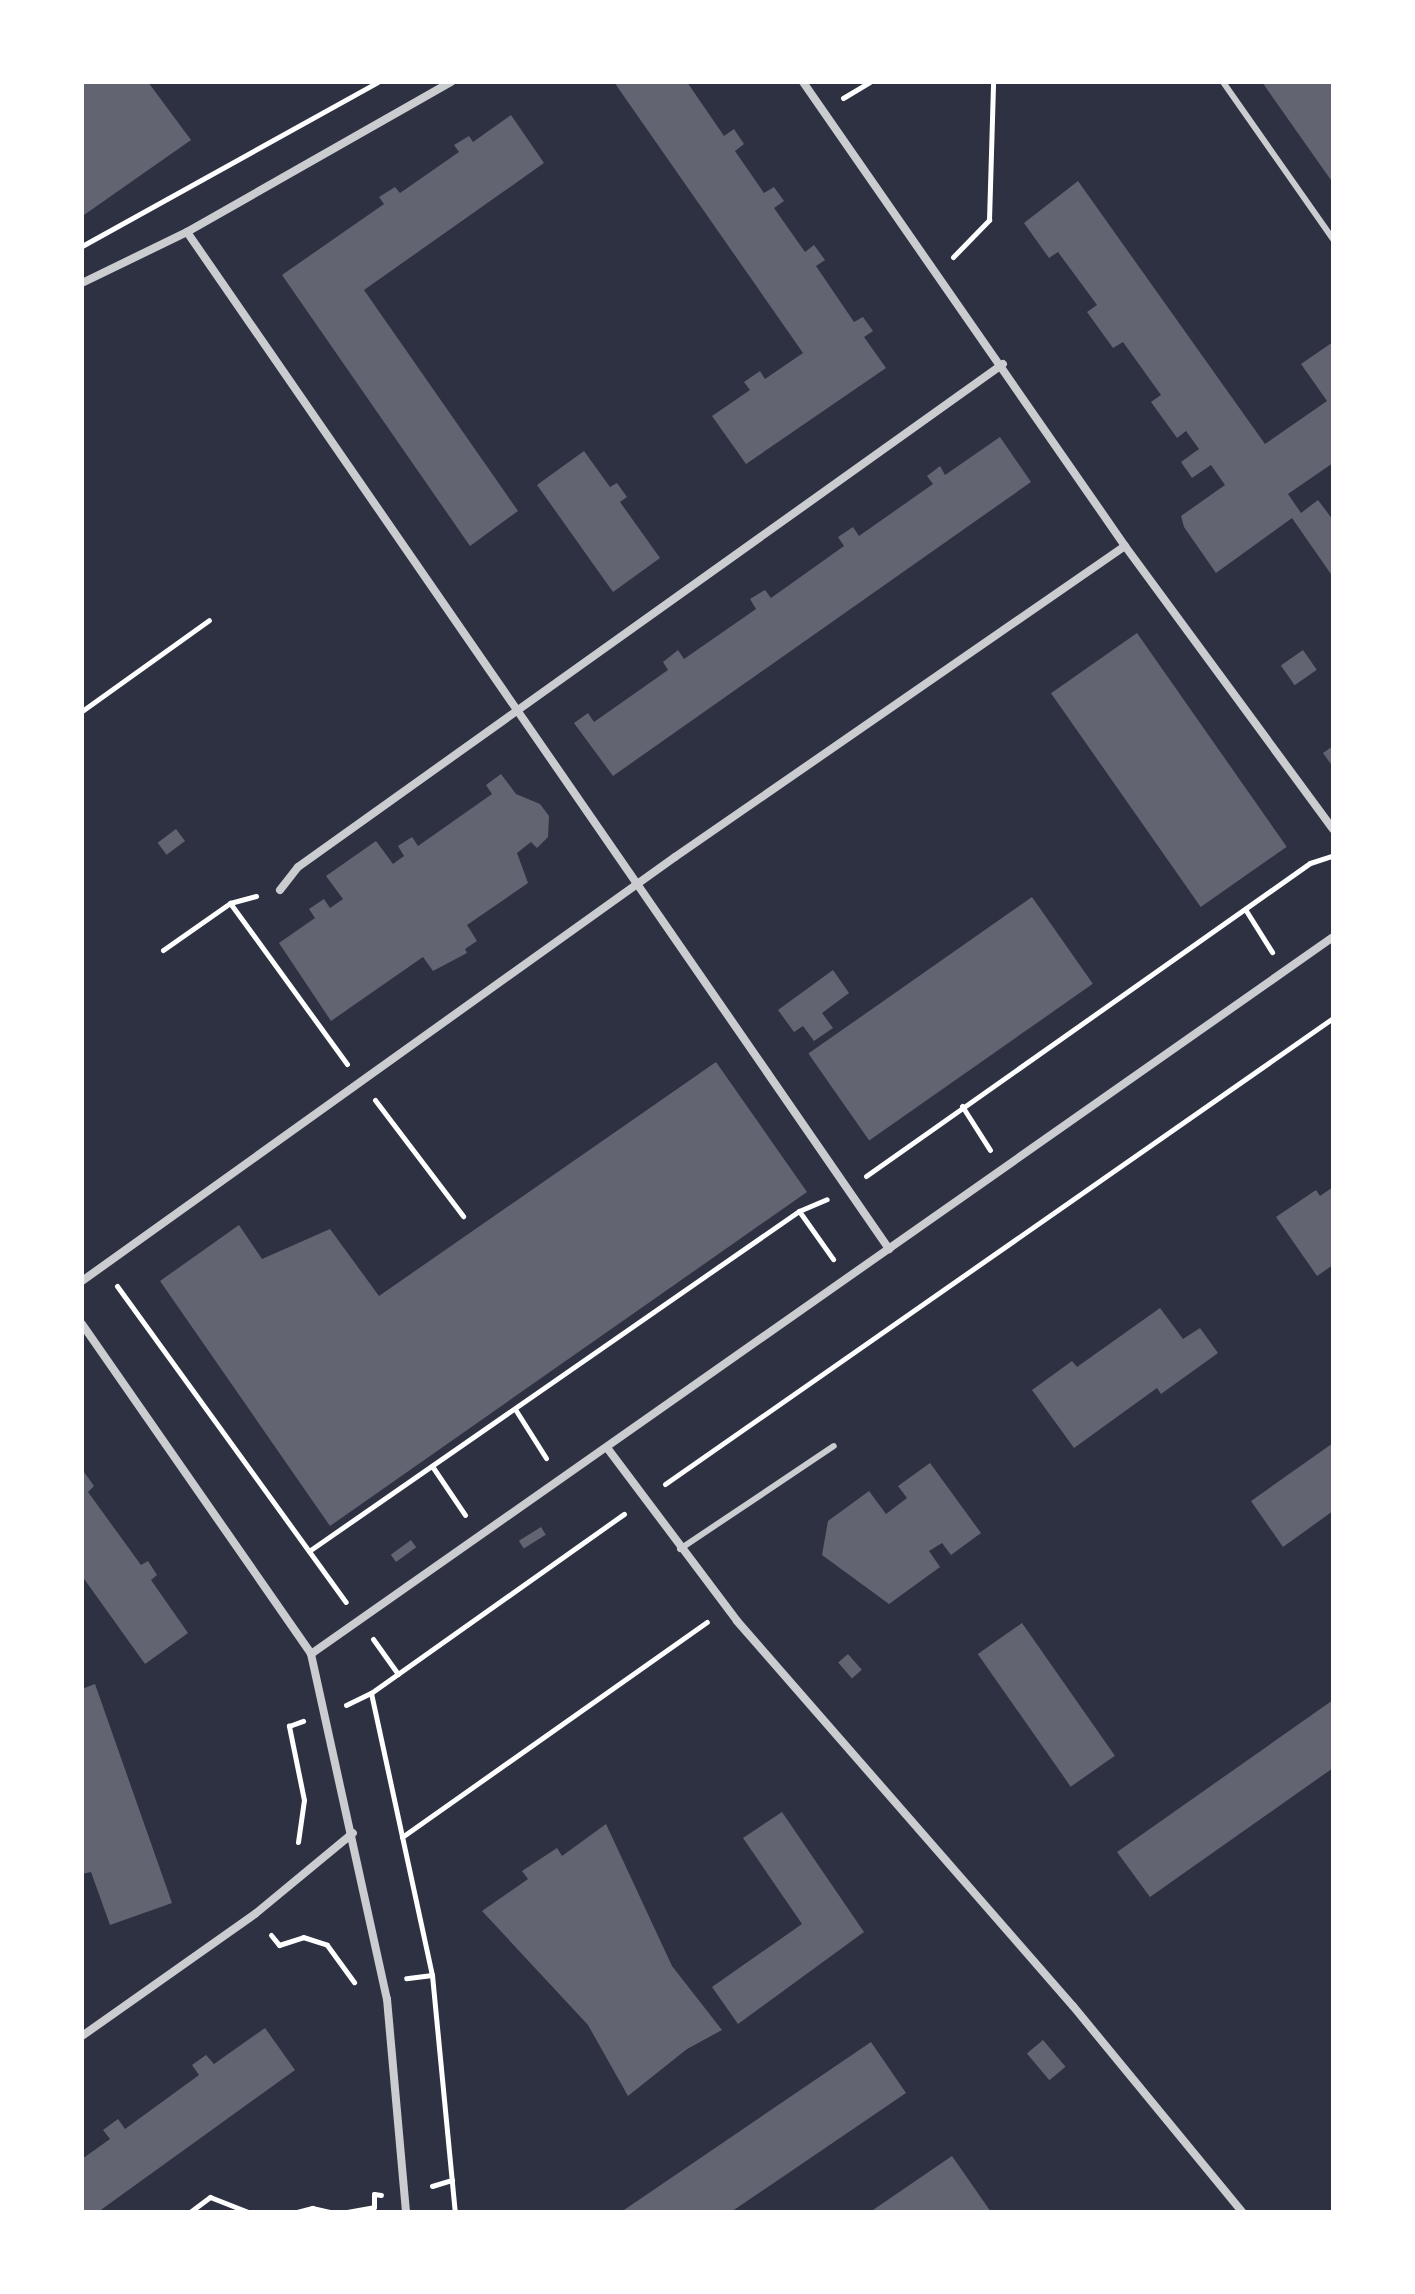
<!DOCTYPE html>
<style>
body{margin:0}
#map{position:relative;width:1415px;height:2294px;overflow:hidden;background:#2d3142;font-family:Figtree,sans-serif}
div>[style]{position:absolute}
.building>*{inset:0;background:#626471;transform-origin:0 0}
.path>*{height:5px;margin:-2.5px;padding:0 2.5px;transform-origin:2.5px;border-radius:2.5px;background:#fff}
.service>*{height:6px;margin:-3px;padding:0 3px;transform-origin:3px;border-radius:3px;background:#caccd0}
.minor>*{height:8px;margin:-4px;padding:0 4px;transform-origin:4px;border-radius:4px;background:#caccd0}
span{translate:-50% -50%;white-space:nowrap;text-align:center;line-height:1.15;-webkit-text-stroke:8px #fff;paint-order:stroke}
.frame{position:absolute;inset:0;border:84px solid #fff;pointer-events:none}
</style>
<div id="map">
<div class="building">
<div style="clip-path:polygon(82px 82px,148px 82px,191px 140px,84px 215px)"></div>
<div style="clip-path:polygon(614px 82px,687px 82px,724px 136px,734px 129px,744px 144px,735px 151px,764px 193px,774px 187px,784px 201px,774px 208px,805px 252px,814px 245px,825px 260px,816px 266px,854px 322px,863px 317px,873px 331px,864px 337px,886px 368px,746px 464px,712px 416px,750px 390px,744px 382px,760px 371px,765px 379px,803px 353px)"></div>
<div style="clip-path:polygon(1262px 82px,1333px 82px,1333px 183px)"></div>
<div style="clip-path:polygon(511px 115px,544px 163px,364px 290px,518px 511px,470px 546px,282px 275px,384px 204px,379px 197px,395px 187px,400px 193px,459px 152px,454px 145px,469px 136px,473px 142px)"></div>
<div style="clip-path:polygon(1078px 181px,1265px 444px,1327px 401px,1301px 364px,1333px 342px,1333px 463px,1288px 494px,1301px 513px,1318px 500px,1333px 520px,1333px 577px,1292px 518px,1216px 573px,1184px 527px,1181px 516px,1225px 485px,1211px 465px,1192px 478px,1181px 462px,1199px 449px,1186px 431px,1177px 438px,1151px 402px,1161px 395px,1123px 342px,1113px 348px,1087px 312px,1097px 305px,1058px 252px,1049px 258px,1024px 223px)"></div>
<div style="clip-path:polygon(1000px 437px,1031px 482px,613px 776px,574px 723px,588px 713px,594px 722px,668px 670px,663px 662px,678px 650px,684px 659px,756px 609px,750px 599px,765px 590px,771px 598px,844px 546px,838px 537px,853px 527px,859px 536px,933px 484px,927px 476px,940px 466px,945px 475px)"></div>
<div style="clip-path:polygon(584px 451px,610px 487px,617px 483px,627px 497px,620px 502px,660px 558px,613px 592px,537px 485px)"></div>
<div style="left:1137px;top:633px;width:261px;height:105px;rotate:55deg"></div>
<div style="left:1303px;top:650px;width:24px;height:27px;rotate:55deg"></div>
<div style="clip-path:polygon(1333px 746px,1333px 767px,1323px 753px)"></div>
<div style="clip-path:polygon(501px 774px,516px 794px,540px 804px,549px 816px,548px 837px,537px 848px,531px 842px,517px 853px,528px 883px,467px 925px,477px 941px,465px 949px,467px 953px,433px 971px,423px 957px,331px 1021px,279px 943px,315px 918px,309px 909px,324px 899px,330px 908px,343px 899px,326px 876px,376px 841px,393px 864px,404px 856px,398px 846px,412px 837px,418px 846px,492px 794px,486px 785px)"></div>
<div style="left:176px;top:829px;width:15px;height:23px;rotate:53deg"></div>
<div style="left:1032px;top:897px;width:106px;height:273px;rotate:55deg"></div>
<div style="clip-path:polygon(833px 970px,849px 993px,822px 1013px,833px 1028px,814px 1041px,803px 1026px,794px 1032px,778px 1010px)"></div>
<div style="clip-path:polygon(716px 1062px,807px 1192px,330px 1526px,160px 1281px,239px 1225px,262px 1259px,330px 1229px,379px 1296px)"></div>
<div style="clip-path:polygon(1333px 1187px,1333px 1265px,1317px 1276px,1276px 1217px,1316px 1190px,1320px 1196px)"></div>
<div style="clip-path:polygon(1160px 1308px,1183px 1339px,1200px 1328px,1218px 1353px,1161px 1394px,1157px 1388px,1074px 1448px,1032px 1390px,1072px 1361px,1077px 1367px)"></div>
<div style="clip-path:polygon(1333px 1443px,1333px 1511px,1283px 1547px,1251px 1501px)"></div>
<div style="clip-path:polygon(930px 1463px,981px 1533px,951px 1555px,942px 1543px,929px 1551px,940px 1567px,889px 1604px,822px 1555px,828px 1521px,869px 1491px,886px 1514px,907px 1498px,898px 1486px)"></div>
<div style="clip-path:polygon(84px 1472px,94px 1486px,88px 1492px,141px 1565px,148px 1561px,157px 1575px,151px 1580px,188px 1633px,145px 1664px,82px 1576px)"></div>
<div style="left:541px;top:1527px;width:9px;height:26px;rotate:58deg"></div>
<div style="left:411px;top:1540px;width:9px;height:25px;rotate:54deg"></div>
<div style="left:1022px;top:1623px;width:162px;height:54px;rotate:55deg"></div>
<div style="left:848px;top:1654px;width:21px;height:13px;rotate:49deg"></div>
<div style="clip-path:polygon(95px 1684px,172px 1903px,110px 1925px,91px 1872px,82px 1874px,82px 1689px)"></div>
<div style="clip-path:polygon(1333px 1700px,1333px 1768px,1150px 1897px,1117px 1852px)"></div>
<div style="clip-path:polygon(782px 1812px,864px 1932px,738px 2024px,712px 1987px,802px 1924px,743px 1838px)"></div>
<div style="clip-path:polygon(606px 1824px,672px 1966px,722px 2030px,687px 2049px,628px 2096px,588px 2025px,482px 1911px,528px 1879px,522px 1871px,557px 1848px,562px 1856px)"></div>
<div style="clip-path:polygon(265px 2028px,295px 2070px,98px 2212px,82px 2212px,82px 2159px,110px 2139px,103px 2130px,118px 2119px,125px 2129px,199px 2075px,192px 2065px,206px 2055px,214px 2064px)"></div>
<div style="left:1043px;top:2040px;width:35px;height:21px;rotate:50deg"></div>
<div style="clip-path:polygon(871px 2042px,906px 2093px,731px 2212px,621px 2212px)"></div>
<div style="clip-path:polygon(952px 2156px,991px 2212px,870px 2212px)"></div>
</div>
<div class="path">
<div style="left:843px;top:98px;width:31px;rotate:-31deg"></div>
<div style="left:82px;top:246px;width:338px;rotate:-29deg"></div>
<div style="left:953px;top:257px;width:52px;rotate:-45.8deg"></div>
<div style="left:989px;top:220px;width:138px;rotate:-88.3deg"></div>
<div style="left:82px;top:711px;width:156px;rotate:-35.6deg"></div>
<div style="left:230px;top:903px;width:199px;rotate:54deg"></div>
<div style="left:1245px;top:909px;width:51px;rotate:57.9deg"></div>
<div style="left:163px;top:950px;width:82px;rotate:-35deg"></div>
<div style="left:230px;top:903px;width:27px;rotate:-15deg"></div>
<div style="left:375px;top:1100px;width:146px;rotate:52.8deg"></div>
<div style="left:962px;top:1106px;width:52px;rotate:57.5deg"></div>
<div style="left:866px;top:1176px;width:543px;rotate:-35.18deg"></div>
<div style="left:1310px;top:863px;width:23px;rotate:-18deg"></div>
<div style="left:799px;top:1211px;width:59px;rotate:54.7deg"></div>
<div style="left:117px;top:1286px;width:390px;rotate:54.1deg"></div>
<div style="left:515px;top:1409px;width:58px;rotate:57.7deg"></div>
<div style="left:432px;top:1466px;width:59px;rotate:56deg"></div>
<div style="left:665px;top:1484px;width:814px;rotate:-34.9deg"></div>
<div style="left:309px;top:1551px;width:596px;rotate:-34.76deg"></div>
<div style="left:799px;top:1211px;width:30px;rotate:-23deg"></div>
<div style="left:373px;top:1639px;width:43px;rotate:54.5deg"></div>
<div style="left:371px;top:1693px;width:289px;rotate:77.8deg"></div>
<div style="left:432px;top:1975px;width:26px;rotate:173deg"></div>
<div style="left:346px;top:1705px;width:28px;rotate:-26deg"></div>
<div style="left:371px;top:1693px;width:310px;rotate:-35.3deg"></div>
<div style="left:402px;top:1837px;width:373px;rotate:-35.2deg"></div>
<div style="left:298px;top:1842px;width:42px;rotate:-81.9deg"></div>
<div style="left:304px;top:1800px;width:76px;rotate:-101.5deg"></div>
<div style="left:289px;top:1726px;width:15px;rotate:-20deg"></div>
<div style="left:271px;top:1935px;width:13px;rotate:51deg"></div>
<div style="left:279px;top:1945px;width:25px;rotate:-18deg"></div>
<div style="left:303px;top:1937px;width:25px;rotate:18deg"></div>
<div style="left:327px;top:1945px;width:46px;rotate:53.9deg"></div>
<div style="left:432px;top:1975px;width:238px;rotate:84.5deg"></div>
<div style="left:432px;top:2186px;width:21px;rotate:-17deg"></div>
<div style="left:190px;top:2212px;width:25px;rotate:-37deg"></div>
<div style="left:210px;top:2197px;width:41px;rotate:21.5deg"></div>
<div style="left:297px;top:2212px;width:16px;rotate:-15deg"></div>
<div style="left:312px;top:2208px;width:18px;rotate:13deg"></div>
<div style="left:347px;top:2212px;width:27px;rotate:-10deg"></div>
<div style="left:374px;top:2207px;width:13px;rotate:-90deg"></div>
<div style="left:374px;top:2194px;width:7px;rotate:8deg"></div>
</div>
<div class="service">
<div style="left:1223px;top:82px;width:192px;rotate:55deg"></div>
<div style="left:680px;top:1549px;width:185px;rotate:-33.8deg"></div>
</div>
<div class="minor">
<div style="left:803px;top:82px;width:565px;rotate:55.24deg"></div>
<div style="left:1125px;top:546px;width:351px;rotate:53.7deg"></div>
<div style="left:187px;top:232px;width:1236px;rotate:55.38deg"></div>
<div style="left:82px;top:283px;width:117px;rotate:-25.9deg"></div>
<div style="left:187px;top:232px;width:304px;rotate:-29.6deg"></div>
<div style="left:280px;top:890px;width:29px;rotate:-52deg"></div>
<div style="left:298px;top:867px;width:866px;rotate:-35.51deg"></div>
<div style="left:82px;top:1281px;width:729px;rotate:-35.57deg"></div>
<div style="left:675px;top:857px;width:547px;rotate:-34.65deg"></div>
<div style="left:82px;top:1324px;width:402px;rotate:55.2deg"></div>
<div style="left:311px;top:1654px;width:353px;rotate:77.6deg"></div>
<div style="left:387px;top:1999px;width:214px;rotate:84.9deg"></div>
<div style="left:608px;top:1449px;width:215px;rotate:53.1deg"></div>
<div style="left:737px;top:1621px;width:511px;rotate:48.89deg"></div>
<div style="left:1073px;top:2006px;width:266px;rotate:50.6deg"></div>
<div style="left:311px;top:1654px;width:1248px;rotate:-35.05deg"></div>
<div style="left:82px;top:2036px;width:212px;rotate:-35.2deg"></div>
<div style="left:255px;top:1914px;width:127px;rotate:-39.6deg"></div>
</div>
<div class="frame"></div>
</div>
